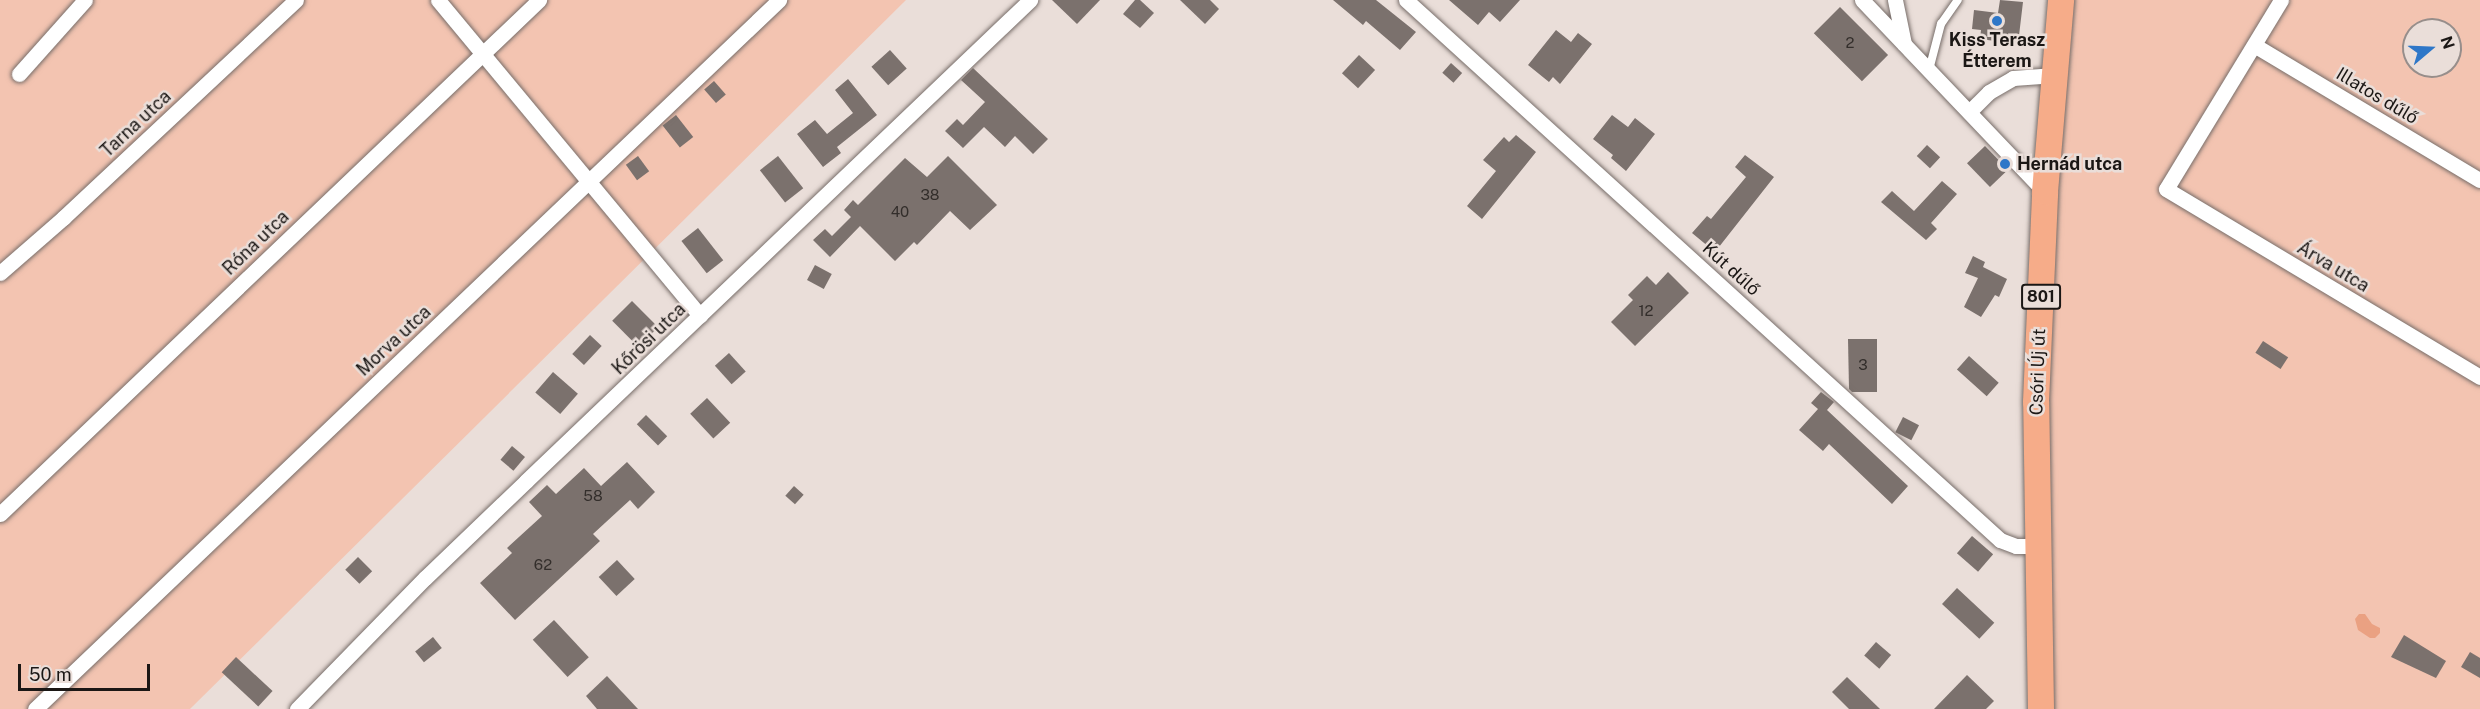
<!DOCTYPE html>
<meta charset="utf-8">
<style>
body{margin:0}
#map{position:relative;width:2480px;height:709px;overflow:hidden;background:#eaded9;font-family:"Public Sans",sans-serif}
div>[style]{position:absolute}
.green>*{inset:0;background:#f3c4b1}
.water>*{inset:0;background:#eaa182}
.building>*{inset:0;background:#7b716d;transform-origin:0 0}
.roads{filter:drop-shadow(0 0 2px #776d69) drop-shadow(0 0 2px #776d69)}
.service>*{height:8px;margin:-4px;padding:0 4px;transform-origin:4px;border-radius:4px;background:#fff}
.minor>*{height:15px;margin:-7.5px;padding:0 7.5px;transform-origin:7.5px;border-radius:7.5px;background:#fff}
.primary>*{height:26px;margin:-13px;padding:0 13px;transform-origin:13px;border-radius:13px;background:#f6ac89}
.dots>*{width:16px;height:16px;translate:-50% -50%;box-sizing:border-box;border:3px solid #eaded9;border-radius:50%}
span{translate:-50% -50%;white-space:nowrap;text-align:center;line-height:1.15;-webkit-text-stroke:5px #eaded9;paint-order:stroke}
.number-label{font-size:15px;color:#332e2b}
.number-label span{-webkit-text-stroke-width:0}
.shield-label span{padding:2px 4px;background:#eaded9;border:2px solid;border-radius:4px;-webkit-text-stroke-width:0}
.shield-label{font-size:16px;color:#1b1715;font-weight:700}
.poi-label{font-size:18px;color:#1b1715;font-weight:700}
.left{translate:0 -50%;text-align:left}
.street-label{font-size:18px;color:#1b1715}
.north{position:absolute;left:2402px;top:18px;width:60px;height:60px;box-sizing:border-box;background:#eaded9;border:2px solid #978e8b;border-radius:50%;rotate:71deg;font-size:16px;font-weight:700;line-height:24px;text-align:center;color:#1b1715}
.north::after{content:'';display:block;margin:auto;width:21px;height:27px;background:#2e77c8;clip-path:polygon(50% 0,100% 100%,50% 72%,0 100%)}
.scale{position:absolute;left:18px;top:664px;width:132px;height:27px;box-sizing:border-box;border:3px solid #1b1715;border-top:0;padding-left:8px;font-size:18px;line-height:21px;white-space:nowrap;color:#1b1715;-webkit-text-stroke:4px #eaded9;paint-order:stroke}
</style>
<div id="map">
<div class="green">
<div style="clip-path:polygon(0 0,906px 0,190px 709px,0 709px)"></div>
<div style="clip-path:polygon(evenodd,2061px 0,2480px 0,2480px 709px,2041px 709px,2039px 587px,2061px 0,2414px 30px,2450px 30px,2450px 66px,2414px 66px,2414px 30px)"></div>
</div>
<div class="water">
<div style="clip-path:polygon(2359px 614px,2365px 614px,2372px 624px,2380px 628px,2380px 633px,2375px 638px,2370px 638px,2358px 630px,2355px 619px)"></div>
</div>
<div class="building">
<div style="clip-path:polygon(1052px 0,1100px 0,1077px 24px)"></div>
<div style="clip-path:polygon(1135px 0,1140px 0,1154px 13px,1140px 28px,1123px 14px)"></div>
<div style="clip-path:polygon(1180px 0,1210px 0,1219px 9px,1205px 24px)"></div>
<div style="clip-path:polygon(1333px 0,1376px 0,1416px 32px,1400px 50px,1366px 21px,1363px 25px)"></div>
<div style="clip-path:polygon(1449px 0,1520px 0,1500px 22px,1489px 12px,1478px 25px)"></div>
<div style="clip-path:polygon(2000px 0,2023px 2px,2018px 44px,1980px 39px,1981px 30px,1972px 29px,1974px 10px,1998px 13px)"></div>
<div style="left:1840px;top:7px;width:68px;height:37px;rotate:45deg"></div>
<div style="clip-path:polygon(1556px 30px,1571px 42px,1578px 33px,1592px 44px,1560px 84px,1553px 77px,1549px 82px,1528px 65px)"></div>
<div style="left:890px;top:50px;width:25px;height:25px;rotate:48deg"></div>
<div style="left:1359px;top:55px;width:22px;height:25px;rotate:43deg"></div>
<div style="left:1451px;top:63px;width:15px;height:13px;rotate:42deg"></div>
<div style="clip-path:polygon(973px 68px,1048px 139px,1033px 154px,1015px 136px,1005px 147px,984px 127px,963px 148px,945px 131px,957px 119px,963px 125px,985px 102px,961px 80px)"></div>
<div style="clip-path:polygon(848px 79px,877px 115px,837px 147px,841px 153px,823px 167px,797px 134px,815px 120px,827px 134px,853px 113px,835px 90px)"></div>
<div style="left:714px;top:81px;width:18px;height:13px;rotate:49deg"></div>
<div style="left:676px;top:115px;width:28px;height:17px;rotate:52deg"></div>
<div style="clip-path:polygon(1612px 115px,1628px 127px,1635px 118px,1655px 134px,1626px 171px,1611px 158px,1613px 155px,1593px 139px)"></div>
<div style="clip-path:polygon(1516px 135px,1536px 152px,1482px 219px,1467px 206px,1496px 171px,1483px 160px,1504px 137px,1509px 142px)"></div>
<div style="left:1927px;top:145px;width:18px;height:15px;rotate:43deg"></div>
<div style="left:1985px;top:146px;width:33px;height:25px;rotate:46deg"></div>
<div style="clip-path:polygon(1745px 155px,1774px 177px,1715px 252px,1692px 233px,1707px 216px,1711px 219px,1746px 177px,1735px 167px)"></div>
<div style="left:638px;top:156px;width:19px;height:15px;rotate:54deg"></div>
<div style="left:778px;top:156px;width:41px;height:23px;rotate:52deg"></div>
<div style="clip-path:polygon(948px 156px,997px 205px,970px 230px,950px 211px,917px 245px,914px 242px,895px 261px,860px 226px,830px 257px,813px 240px,825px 229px,832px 236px,851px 217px,844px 210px,853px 200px,858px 205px,905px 158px,927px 177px)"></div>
<div style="clip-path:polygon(1942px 181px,1957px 194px,1931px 223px,1937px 229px,1926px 240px,1881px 202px,1892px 191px,1914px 211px)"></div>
<div style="left:698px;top:228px;width:41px;height:21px;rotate:52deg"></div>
<div style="clip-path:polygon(1973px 256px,1985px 262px,1983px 267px,2007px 279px,1999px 297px,1995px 295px,1981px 317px,1964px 307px,1978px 278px,1965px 273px)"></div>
<div style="left:815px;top:265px;width:19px;height:17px;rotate:28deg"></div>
<div style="clip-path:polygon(1668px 272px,1689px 293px,1635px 346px,1611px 322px,1633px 300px,1628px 295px,1647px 276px,1656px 285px)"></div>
<div style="left:632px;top:301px;width:37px;height:28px;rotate:45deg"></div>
<div style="left:590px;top:335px;width:16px;height:26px;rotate:43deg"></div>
<div style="clip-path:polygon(1848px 339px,1877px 339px,1877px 392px,1852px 392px,1849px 389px)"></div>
<div style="left:2263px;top:341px;width:30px;height:14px;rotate:33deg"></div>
<div style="left:729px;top:353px;width:25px;height:19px;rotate:48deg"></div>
<div style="left:1969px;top:356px;width:40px;height:18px;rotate:42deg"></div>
<div style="left:553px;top:372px;width:33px;height:27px;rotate:41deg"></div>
<div style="clip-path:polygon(1821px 392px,1834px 402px,1827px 410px,1908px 486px,1892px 504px,1829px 444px,1823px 451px,1799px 430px,1818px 409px,1811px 403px)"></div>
<div style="left:707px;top:398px;width:34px;height:23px;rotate:47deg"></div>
<div style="left:646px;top:415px;width:30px;height:13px;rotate:45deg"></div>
<div style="left:1903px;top:417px;width:18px;height:17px;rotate:27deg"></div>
<div style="left:512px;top:446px;width:17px;height:18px;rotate:40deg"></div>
<div style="clip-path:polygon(627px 462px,655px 492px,638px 509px,630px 500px,593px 534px,600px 541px,515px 620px,480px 583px,512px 553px,507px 548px,542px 516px,529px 502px,547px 485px,556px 494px,584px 468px,601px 486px)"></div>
<div style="left:794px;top:486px;width:13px;height:13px;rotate:42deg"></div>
<div style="left:1972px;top:536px;width:28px;height:23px;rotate:41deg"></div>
<div style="left:358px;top:557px;width:20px;height:18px;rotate:45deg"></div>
<div style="left:617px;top:560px;width:26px;height:25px;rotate:47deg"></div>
<div style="left:1957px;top:588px;width:51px;height:22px;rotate:43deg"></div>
<div style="left:554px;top:620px;width:51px;height:29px;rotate:47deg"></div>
<div style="clip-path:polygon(2404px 635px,2446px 661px,2436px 678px,2391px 657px)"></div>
<div style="left:433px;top:637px;width:14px;height:23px;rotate:51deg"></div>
<div style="left:1876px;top:642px;width:20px;height:18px;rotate:41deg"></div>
<div style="clip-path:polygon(2470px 652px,2480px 658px,2480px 678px,2461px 667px)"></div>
<div style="left:236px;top:657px;width:50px;height:21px;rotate:43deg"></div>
<div style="clip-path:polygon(1967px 675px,1994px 701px,1986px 709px,1934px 709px)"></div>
<div style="clip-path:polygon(607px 676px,638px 709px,597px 709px,586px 696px)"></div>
<div style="clip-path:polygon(1847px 677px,1880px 709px,1849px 709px,1832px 692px)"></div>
</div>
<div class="roads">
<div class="service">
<div style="left:1929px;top:70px;width:48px;rotate:-75.4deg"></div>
<div style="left:1941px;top:24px;width:29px;rotate:-55deg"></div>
</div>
<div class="minor">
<div style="left:438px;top:0;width:410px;rotate:50.3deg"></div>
<div style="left:1406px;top:0;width:803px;rotate:42.27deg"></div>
<div style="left:2000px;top:540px;width:17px;rotate:21deg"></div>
<div style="left:2016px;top:546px;width:22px"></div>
<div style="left:1862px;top:0;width:265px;rotate:46.4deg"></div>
<div style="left:1895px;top:0;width:45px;rotate:78.4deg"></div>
<div style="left:2281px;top:0;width:221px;rotate:121.3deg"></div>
<div style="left:2166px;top:189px;width:366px;rotate:30.9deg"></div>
<div style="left:2254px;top:45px;width:263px;rotate:30.9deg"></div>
<div style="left:19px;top:74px;width:99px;rotate:-48.3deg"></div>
<div style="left:1969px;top:112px;width:28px;rotate:-45deg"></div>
<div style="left:1989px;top:92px;width:28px;rotate:-30deg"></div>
<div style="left:2013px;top:78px;width:42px;rotate:-4.1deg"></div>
<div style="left:0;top:273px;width:84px;rotate:-41.1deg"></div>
<div style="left:63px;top:218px;width:319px;rotate:-43.1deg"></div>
<div style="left:0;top:514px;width:745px;rotate:-43.64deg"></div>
<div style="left:35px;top:709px;width:1028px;rotate:-43.62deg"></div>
<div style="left:297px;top:709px;width:183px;rotate:-45.7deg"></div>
<div style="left:425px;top:578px;width:140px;rotate:-43.8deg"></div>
<div style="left:526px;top:481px;width:697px;rotate:-43.66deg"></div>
</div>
<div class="primary">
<div style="left:2041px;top:709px;width:307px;rotate:-90.9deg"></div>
<div style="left:2036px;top:402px;width:210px;rotate:-87.5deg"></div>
<div style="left:2045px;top:192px;width:193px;rotate:-85.2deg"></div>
</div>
</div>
<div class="dots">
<div style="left:1997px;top:21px;background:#2e77c8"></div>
<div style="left:2005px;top:164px;background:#2e77c8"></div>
</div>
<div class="number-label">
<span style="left:1850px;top:43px">2</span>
<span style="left:930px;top:195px">38</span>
<span style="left:900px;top:212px">40</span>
<span style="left:1646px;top:311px">12</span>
<span style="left:1863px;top:365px">3</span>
<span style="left:593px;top:496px">58</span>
<span style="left:543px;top:565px">62</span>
</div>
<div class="shield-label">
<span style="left:2041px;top:297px">801</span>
</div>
<div class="poi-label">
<span style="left:1997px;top:51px">Kiss Terasz<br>Étterem</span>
<span class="left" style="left:2017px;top:164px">Hernád utca</span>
</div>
<div class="street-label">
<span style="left:2377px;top:96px;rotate:31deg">Illatos dűlő</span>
<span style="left:136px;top:124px;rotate:-43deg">Tarna utca</span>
<span style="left:256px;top:243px;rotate:-44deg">Róna utca</span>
<span style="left:2333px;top:267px;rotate:31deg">Árva utca</span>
<span style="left:1731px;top:269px;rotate:42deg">Kút dűlő</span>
<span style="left:649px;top:339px;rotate:-44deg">Kőrösi utca</span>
<span style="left:394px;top:341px;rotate:-43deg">Morva utca</span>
<span style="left:2038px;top:372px;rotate:-88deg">Csóri Új út</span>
</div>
<div class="north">N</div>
<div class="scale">50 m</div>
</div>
